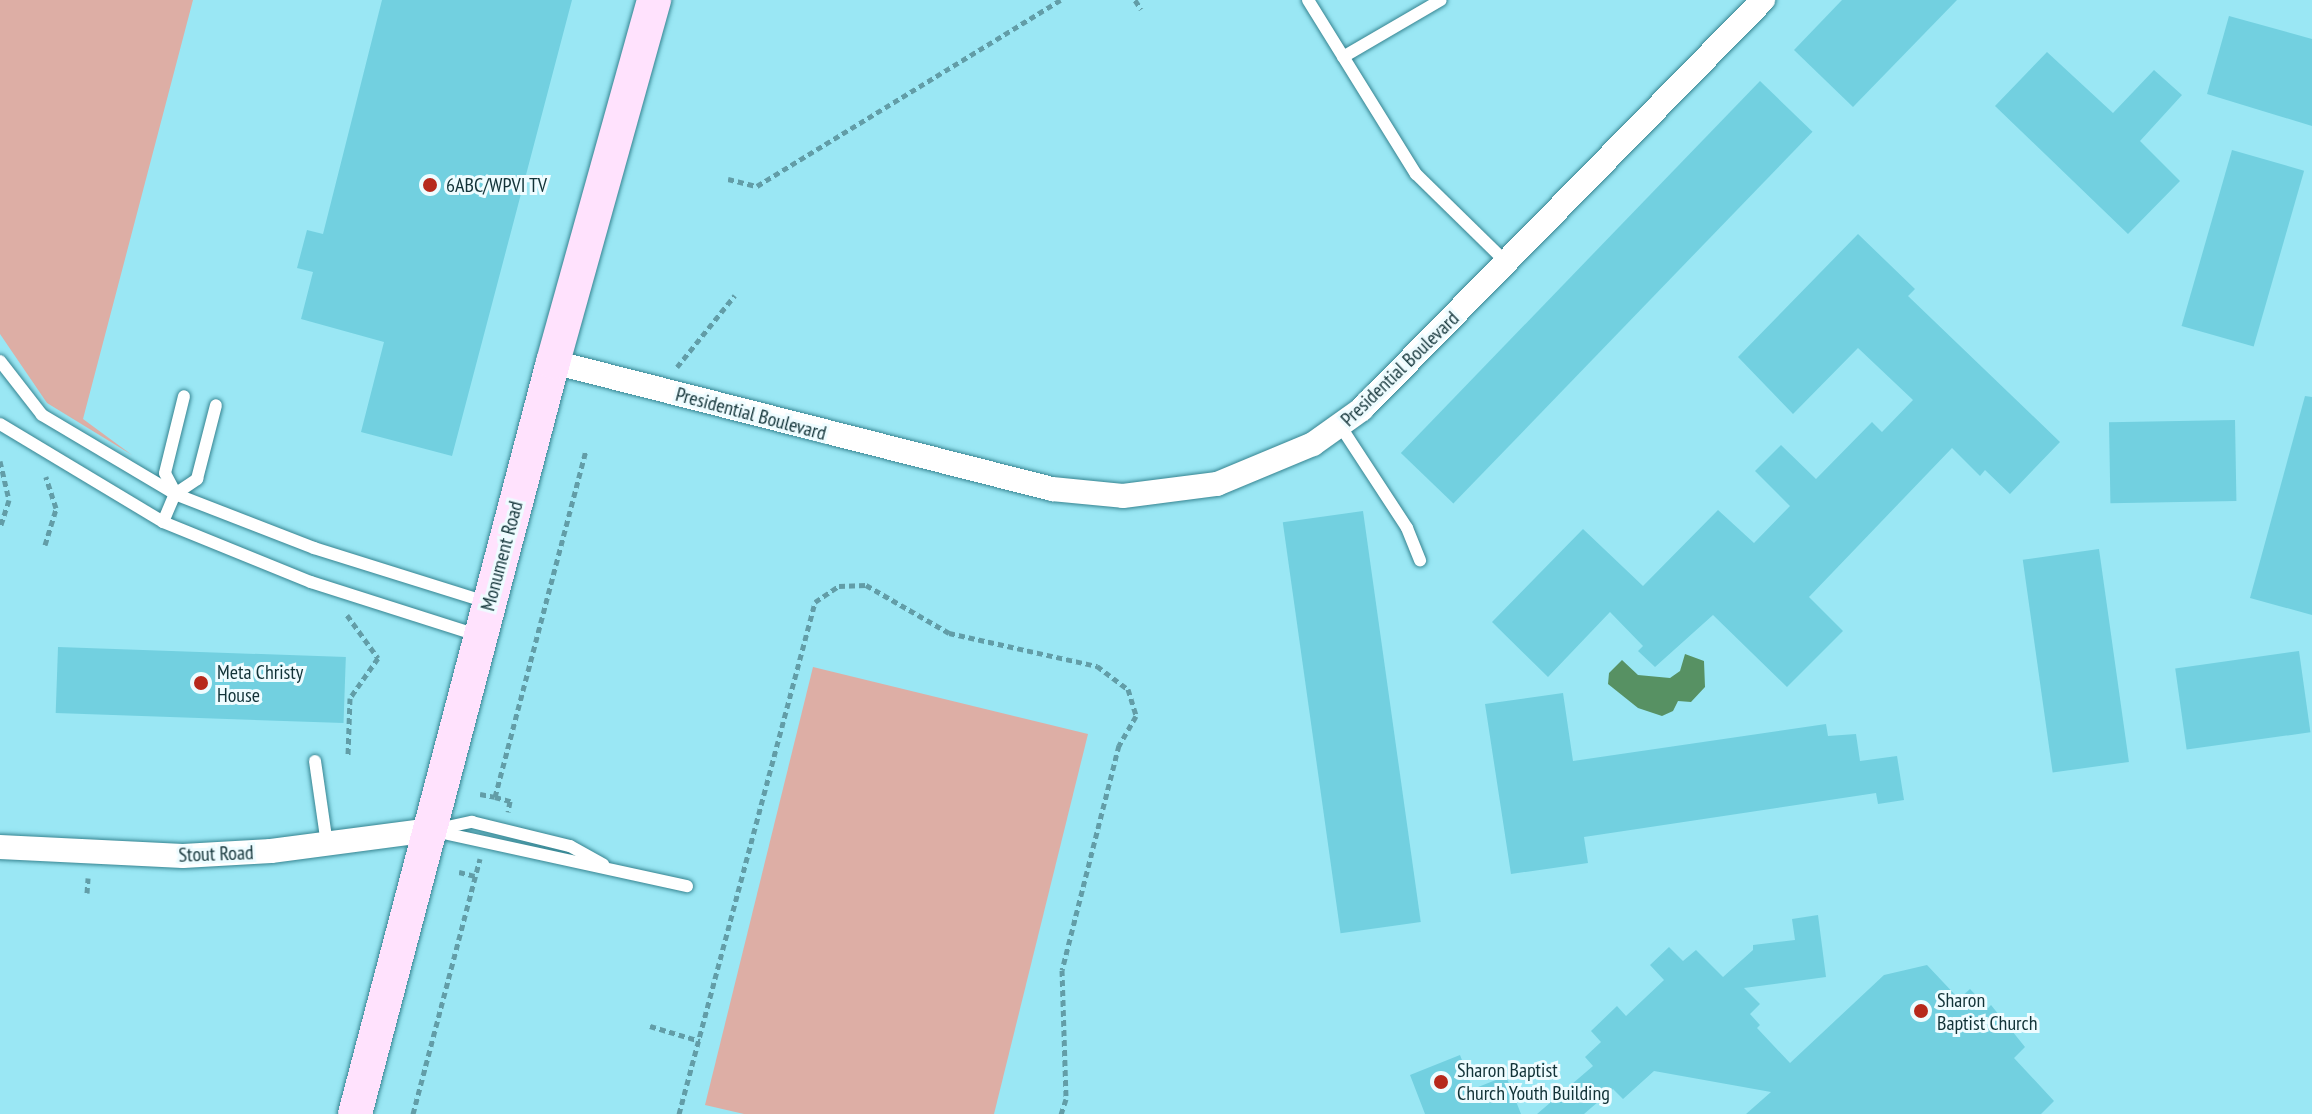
<!DOCTYPE html>
<style>
body{margin:0}
#map{position:relative;width:2312px;height:1114px;overflow:hidden;background:#9ae7f4;font-family:"PT Sans Narrow",sans-serif}
div>[style]{position:absolute}
.green>*{inset:0;background:#ddaea5}
.water>*{inset:0;background:#579163}
.building>*{inset:0;background:#72d0e0;transform-origin:0 0}
.path>*{height:5px;margin-top:-2.5px;transform-origin:0;background:repeating-linear-gradient(90deg,#629da7 0 6px,transparent 0 10px)}
.roads{filter:drop-shadow(0 0 2px #368491) drop-shadow(0 0 2px #368491)}
.lane>*{height:12px;margin:-6px;padding:0 6px;transform-origin:6px;border-radius:6px;background:#fff}
.street>*{height:24px;margin:-12px;padding:0 12px;transform-origin:12px;border-radius:12px;background:#fff}
.secondary>*{height:34px;margin:-17px;padding:0 17px;transform-origin:17px;border-radius:17px;background:#ffe2fd}
.dots>*{width:22px;height:22px;translate:-50% -50%;box-sizing:border-box;border:4px solid #eefcff;border-radius:50%}
span{translate:-50% -50%;white-space:nowrap;text-align:center;line-height:1.15;-webkit-text-stroke:6px #eefcff;paint-order:stroke}
.poi-label{font-size:20px;color:#123338}
.left{translate:0 -50%;text-align:left}
.street-label{font-size:20px;color:#123338}
</style>
<div id="map">
<div class="green">
<div style="clip-path:polygon(0 0,193px 0,83px 419px,132px 455px,47px 403px,0 334px)"></div>
<div style="clip-path:polygon(813px 667px,1088px 734px,994px 1114px,744px 1114px,705px 1105px)"></div>
</div>
<div class="water">
<div style="clip-path:polygon(1685px 654px,1704px 661px,1705px 687px,1691px 702px,1678px 701px,1673px 711px,1662px 716px,1638px 708px,1608px 684px,1609px 673px,1622px 660px,1638px 675px,1670px 678px,1680px 671px)"></div>
</div>
<div class="building">
<div style="clip-path:polygon(382px 0,572px 0,452px 456px,361px 432px,384px 342px,301px 319px,313px 272px,297px 268px,307px 230px,323px 234px)"></div>
<div style="clip-path:polygon(1842px 0,1957px 0,1853px 107px,1794px 50px)"></div>
<div style="clip-path:polygon(2229px 16px,2312px 39px,2312px 126px,2207px 94px)"></div>
<div style="clip-path:polygon(2047px 52px,2113px 113px,2154px 70px,2182px 95px,2140px 141px,2180px 181px,2128px 234px,1995px 106px)"></div>
<div style="left:1760px;top:81px;width:73px;height:517px;rotate:44deg"></div>
<div style="left:2232px;top:150px;width:75px;height:183px;rotate:16deg"></div>
<div style="clip-path:polygon(1858px 234px,1915px 289px,1908px 296px,2060px 442px,2010px 494px,1985px 470px,1980px 476px,1952px 448px,1809px 597px,1843px 631px,1787px 687px,1713px 615px,1655px 667px,1638px 651px,1643px 646px,1610px 612px,1548px 677px,1492px 622px,1583px 529px,1643px 586px,1718px 510px,1754px 543px,1790px 506px,1755px 471px,1781px 445px,1816px 479px,1872px 422px,1882px 432px,1913px 400px,1858px 348px,1793px 414px,1738px 357px)"></div>
<div style="clip-path:polygon(2305px 396px,2312px 397px,2312px 615px,2250px 598px)"></div>
<div style="left:2235px;top:420px;width:81px;height:126px;rotate:89deg"></div>
<div style="left:1363px;top:511px;width:415px;height:81px;rotate:82deg"></div>
<div style="left:2099px;top:549px;width:215px;height:77px;rotate:82deg"></div>
<div style="left:58px;top:647px;width:288px;height:66px;rotate:2deg"></div>
<div style="left:2299px;top:651px;width:82px;height:125px;rotate:82deg"></div>
<div style="clip-path:polygon(1563px 693px,1573px 761px,1826px 724px,1828px 736px,1856px 734px,1860px 761px,1897px 756px,1904px 800px,1878px 804px,1876px 793px,1584px 837px,1588px 863px,1511px 874px,1485px 704px)"></div>
<div style="clip-path:polygon(1818px 915px,1826px 977px,1744px 988px,1760px 1004px,1750px 1014px,1760px 1025px,1757px 1028px,1790px 1063px,1884px 975px,1927px 965px,1959px 999px,1970px 989px,1988px 1008px,1991px 1005px,2025px 1047px,2014px 1058px,2054px 1101px,2041px 1114px,1746px 1114px,1771px 1092px,1654px 1071px,1623px 1099px,1613px 1089px,1584px 1114px,1537px 1114px,1593px 1066px,1585px 1057px,1601px 1042px,1591px 1031px,1617px 1006px,1626px 1016px,1664px 980px,1650px 965px,1669px 947px,1683px 961px,1696px 950px,1723px 977px,1753px 950px,1753px 945px,1795px 940px,1792px 919px)"></div>
<div style="clip-path:polygon(1460px 1055px,1473px 1089px,1506px 1076px,1521px 1114px,1425px 1114px,1410px 1075px)"></div>
</div>
<div class="path">
<div style="left:1135px;top:0;width:11px;rotate:56deg"></div>
<div style="left:728px;top:179px;width:30px;rotate:14deg"></div>
<div style="left:757px;top:186px;width:356px;rotate:-31.5deg"></div>
<div style="left:677px;top:367px;width:92px;rotate:-51.1deg"></div>
<div style="left:0;top:461px;width:40px;rotate:77deg"></div>
<div style="left:9px;top:500px;width:28px;rotate:108deg"></div>
<div style="left:45px;top:545px;width:39px;rotate:-73deg"></div>
<div style="left:56px;top:508px;width:33px;rotate:-108deg"></div>
<div style="left:347px;top:615px;width:53px;rotate:54.2deg"></div>
<div style="left:378px;top:658px;width:49px;rotate:125deg"></div>
<div style="left:350px;top:698px;width:57px;rotate:92deg"></div>
<div style="left:480px;top:794px;width:15px;rotate:11deg"></div>
<div style="left:495px;top:797px;width:358px;rotate:-75.3deg"></div>
<div style="left:495px;top:797px;width:16px;rotate:15deg"></div>
<div style="left:510px;top:801px;width:11px;rotate:100deg"></div>
<div style="left:459px;top:872px;width:16px;rotate:14deg"></div>
<div style="left:87px;top:893px;width:15px;rotate:-86deg"></div>
<div style="left:650px;top:1026px;width:52px;rotate:16.7deg"></div>
<div style="left:413px;top:1114px;width:264px;rotate:-75.3deg"></div>
<div style="left:679px;top:1114px;width:530px;rotate:-75.12deg"></div>
<div style="left:815px;top:602px;width:29px;rotate:-34deg"></div>
<div style="left:839px;top:586px;width:27px;rotate:-2deg"></div>
<div style="left:866px;top:585px;width:96px;rotate:30deg"></div>
<div style="left:949px;top:633px;width:152px;rotate:12.6deg"></div>
<div style="left:1097px;top:666px;width:39px;rotate:37deg"></div>
<div style="left:1128px;top:689px;width:28px;rotate:73deg"></div>
<div style="left:1136px;top:716px;width:34px;rotate:120deg"></div>
<div style="left:1119px;top:745px;width:232px;rotate:104.2deg"></div>
<div style="left:1062px;top:970px;width:129px;rotate:88.2deg"></div>
<div style="left:1066px;top:1099px;width:16px;rotate:108deg"></div>
</div>
<div class="roads">
<div class="lane">
<div style="left:1308px;top:0;width:205px;rotate:58.2deg"></div>
<div style="left:1416px;top:174px;width:127px;rotate:44.4deg"></div>
<div style="left:1343px;top:57px;width:113px;rotate:-30.2deg"></div>
<div style="left:0;top:361px;width:68px;rotate:52.1deg"></div>
<div style="left:42px;top:415px;width:155px;rotate:30.7deg"></div>
<div style="left:175px;top:494px;width:149px;rotate:21.2deg"></div>
<div style="left:314px;top:548px;width:180px;rotate:17.4deg"></div>
<div style="left:0;top:424px;width:190px;rotate:31deg"></div>
<div style="left:163px;top:522px;width:160px;rotate:22.1deg"></div>
<div style="left:311px;top:582px;width:174px;rotate:17.7deg"></div>
<div style="left:1341px;top:427px;width:121px;rotate:56.8deg"></div>
<div style="left:1407px;top:528px;width:35px;rotate:68deg"></div>
<div style="left:175px;top:492px;width:21px;rotate:-118deg"></div>
<div style="left:165px;top:473px;width:79px;rotate:-76.1deg"></div>
<div style="left:163px;top:522px;width:30px;rotate:-67deg"></div>
<div style="left:175px;top:494px;width:27px;rotate:-34deg"></div>
<div style="left:197px;top:479px;width:76px;rotate:-75.6deg"></div>
<div style="left:315px;top:761px;width:84px;rotate:81.8deg"></div>
<div style="left:438px;top:829px;width:35px;rotate:-12deg"></div>
<div style="left:472px;top:822px;width:101px;rotate:13.8deg"></div>
<div style="left:570px;top:846px;width:38px;rotate:29deg"></div>
<div style="left:434px;top:831px;width:259px;rotate:12.3deg"></div>
</div>
<div class="street">
<div style="left:553px;top:362px;width:515px;rotate:14.28deg"></div>
<div style="left:1052px;top:489px;width:71px;rotate:5.6deg"></div>
<div style="left:1123px;top:496px;width:95px;rotate:-7.3deg"></div>
<div style="left:1217px;top:484px;width:104px;rotate:-22.6deg"></div>
<div style="left:1313px;top:444px;width:60px;rotate:-35.5deg"></div>
<div style="left:1362px;top:409px;width:573px;rotate:-45.57deg"></div>
<div style="left:0;top:847px;width:183px;rotate:2.8deg"></div>
<div style="left:183px;top:856px;width:88px;rotate:-3.3deg"></div>
<div style="left:271px;top:851px;width:160px;rotate:-7.5deg"></div>
</div>
<div class="secondary">
<div style="left:355px;top:1114px;width:778px;rotate:-75.25deg"></div>
<div style="left:553px;top:362px;width:376px;rotate:-74.4deg"></div>
</div>
</div>
<div class="dots">
<div style="left:430px;top:185px;background:#b7291c"></div>
<div style="left:201px;top:683px;background:#b7291c"></div>
<div style="left:1921px;top:1011px;background:#b7291c"></div>
<div style="left:1441px;top:1082px;background:#b7291c"></div>
</div>
<div class="poi-label">
<span class="left" style="left:446px;top:185px">6ABC/WPVI TV</span>
<span class="left" style="left:217px;top:684px">Meta Christy<br>House</span>
<span class="left" style="left:1937px;top:1012px">Sharon<br>Baptist Church</span>
<span class="left" style="left:1457px;top:1082px">Sharon Baptist<br>Church Youth Building</span>
</div>
<div class="street-label">
<span style="left:1400px;top:369px;rotate:-44deg">Presidential Boulevard</span>
<span style="left:751px;top:414px;rotate:15deg">Presidential Boulevard</span>
<span style="left:502px;top:556px;rotate:-75deg">Monument Road</span>
<span style="left:216px;top:854px;rotate:-2deg">Stout Road</span>
</div>
</div>
